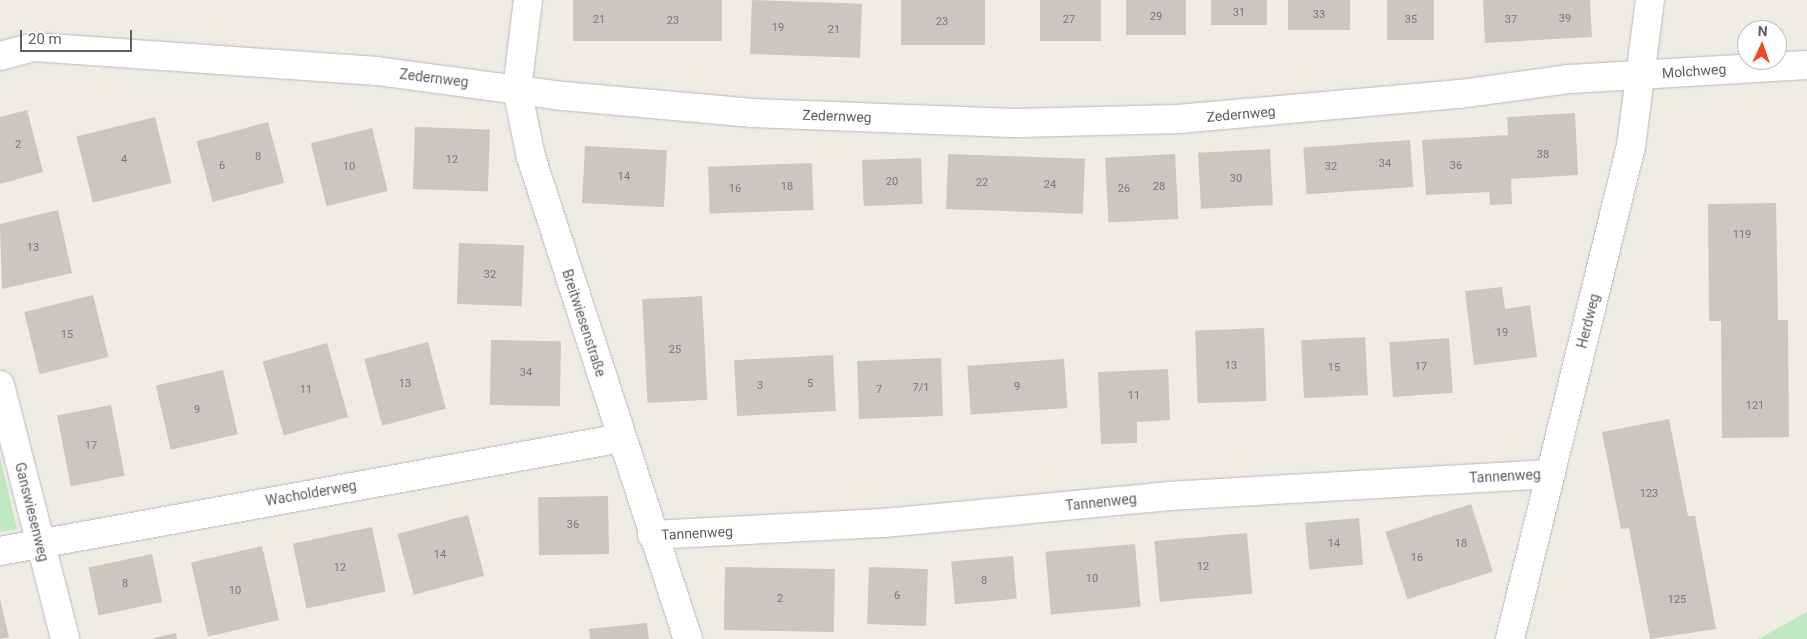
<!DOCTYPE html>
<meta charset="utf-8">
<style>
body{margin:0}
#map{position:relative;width:1807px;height:639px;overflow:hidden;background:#efede3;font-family:Roboto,sans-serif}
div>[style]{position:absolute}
.green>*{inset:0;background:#bee8c2}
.building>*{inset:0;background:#cac7c0;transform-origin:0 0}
.roads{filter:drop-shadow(0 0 1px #b8bbc0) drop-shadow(0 0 1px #b8bbc0)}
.minor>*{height:28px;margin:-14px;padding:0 14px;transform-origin:14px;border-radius:14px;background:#fff}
span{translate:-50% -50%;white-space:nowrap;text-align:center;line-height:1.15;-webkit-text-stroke:4px #fff;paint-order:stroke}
.number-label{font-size:11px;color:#77797c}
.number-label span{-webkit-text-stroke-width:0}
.street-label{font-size:14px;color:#5b5f65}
.north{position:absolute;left:1737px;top:20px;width:50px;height:50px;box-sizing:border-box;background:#fff;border:1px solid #bdbfc1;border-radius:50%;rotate:3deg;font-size:14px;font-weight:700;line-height:20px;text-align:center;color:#5b5f65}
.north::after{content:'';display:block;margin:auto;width:18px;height:22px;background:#f24726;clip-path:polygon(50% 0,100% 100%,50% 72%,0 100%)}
.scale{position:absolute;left:20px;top:30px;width:112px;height:22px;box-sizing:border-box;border:2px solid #5b5f65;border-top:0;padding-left:6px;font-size:15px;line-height:18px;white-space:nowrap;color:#5b5f65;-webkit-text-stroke:4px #fff;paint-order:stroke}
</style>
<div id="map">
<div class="green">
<div style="clip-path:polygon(0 457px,17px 529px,0 532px)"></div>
<div style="clip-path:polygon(1807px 612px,1807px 639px,1758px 639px)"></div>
</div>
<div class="building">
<div style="left:573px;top:0;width:149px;height:41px"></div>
<div style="left:752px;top:0;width:110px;height:54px;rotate:2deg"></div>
<div style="left:901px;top:0;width:84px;height:45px"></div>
<div style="left:1040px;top:0;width:61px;height:41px"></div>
<div style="left:1126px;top:0;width:60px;height:35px"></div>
<div style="left:1211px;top:0;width:56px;height:25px"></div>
<div style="left:1288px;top:0;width:62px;height:30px"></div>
<div style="left:1387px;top:0;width:47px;height:40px"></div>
<div style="clip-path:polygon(1483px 0,1590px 0,1592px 37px,1485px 43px)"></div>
<div style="clip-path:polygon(27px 110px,43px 172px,0 184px,0 117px)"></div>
<div style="clip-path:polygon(1575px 113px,1578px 175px,1511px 179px,1512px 204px,1490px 205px,1489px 192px,1426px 195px,1422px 140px,1508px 135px,1507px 117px)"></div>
<div style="left:155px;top:117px;width:68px;height:81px;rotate:76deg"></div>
<div style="left:268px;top:122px;width:63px;height:74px;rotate:75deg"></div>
<div style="left:415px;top:127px;width:75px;height:62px;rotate:2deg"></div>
<div style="left:372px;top:128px;width:65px;height:63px;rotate:76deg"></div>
<div style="left:1410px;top:140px;width:47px;height:107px;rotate:86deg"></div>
<div style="left:585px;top:146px;width:82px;height:57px;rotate:3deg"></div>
<div style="left:1270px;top:149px;width:56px;height:72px;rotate:87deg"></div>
<div style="left:948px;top:154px;width:137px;height:55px;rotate:2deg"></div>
<div style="left:1175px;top:154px;width:65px;height:70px;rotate:87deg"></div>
<div style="left:921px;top:158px;width:46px;height:59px;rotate:88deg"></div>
<div style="left:812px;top:163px;width:47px;height:104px;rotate:88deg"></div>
<div style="clip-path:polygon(1776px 203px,1778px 320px,1788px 320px,1789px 437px,1722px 438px,1721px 321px,1709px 321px,1708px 204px)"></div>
<div style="clip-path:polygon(58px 210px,72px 273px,2px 289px,0 224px)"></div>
<div style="left:459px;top:243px;width:65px;height:61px;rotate:2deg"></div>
<div style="clip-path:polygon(1502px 287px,1505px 309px,1530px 305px,1537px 357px,1474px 365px,1465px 291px)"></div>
<div style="left:93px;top:295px;width:64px;height:71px;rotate:76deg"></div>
<div style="left:702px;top:296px;width:104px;height:60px;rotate:87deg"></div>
<div style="left:1264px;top:328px;width:73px;height:69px;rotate:88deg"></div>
<div style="left:1365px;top:337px;width:58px;height:64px;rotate:87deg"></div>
<div style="left:1449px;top:338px;width:55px;height:60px;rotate:86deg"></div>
<div style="left:491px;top:340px;width:70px;height:65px;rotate:1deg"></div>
<div style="left:428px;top:342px;width:69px;height:66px;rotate:75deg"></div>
<div style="left:327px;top:343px;width:77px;height:67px;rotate:74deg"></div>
<div style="left:833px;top:355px;width:56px;height:99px;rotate:87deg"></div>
<div style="left:941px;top:358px;width:58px;height:84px;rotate:88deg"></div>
<div style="left:1064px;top:359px;width:49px;height:97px;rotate:86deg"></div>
<div style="clip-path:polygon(1168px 369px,1170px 420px,1137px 422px,1137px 443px,1101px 444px,1098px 372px)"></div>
<div style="left:223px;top:370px;width:66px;height:69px;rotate:77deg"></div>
<div style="left:111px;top:405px;width:72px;height:55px;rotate:79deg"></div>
<div style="clip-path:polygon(1669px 419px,1688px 516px,1695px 516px,1716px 629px,1650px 639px,1629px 528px,1621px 529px,1602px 432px)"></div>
<div style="left:608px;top:496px;width:58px;height:70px;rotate:89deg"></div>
<div style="left:1471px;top:504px;width:71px;height:90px;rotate:72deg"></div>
<div style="left:468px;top:515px;width:63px;height:73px;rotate:75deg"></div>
<div style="left:1359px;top:518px;width:47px;height:54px;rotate:85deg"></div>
<div style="left:372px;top:527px;width:66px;height:81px;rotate:78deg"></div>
<div style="left:1247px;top:533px;width:61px;height:93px;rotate:85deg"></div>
<div style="left:1135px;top:544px;width:63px;height:90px;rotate:85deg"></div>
<div style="left:262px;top:546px;width:76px;height:73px;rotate:77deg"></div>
<div style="left:152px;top:554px;width:49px;height:65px;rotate:78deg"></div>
<div style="left:1013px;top:556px;width:43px;height:62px;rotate:85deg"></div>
<div style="left:725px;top:567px;width:110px;height:63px;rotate:1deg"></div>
<div style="left:869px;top:567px;width:59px;height:57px;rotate:2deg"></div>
<div style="clip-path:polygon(0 599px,9px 637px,0 639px)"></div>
<div style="clip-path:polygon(647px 623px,649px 639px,590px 639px,589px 629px)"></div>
<div style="clip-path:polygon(176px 633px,177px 639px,154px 639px,154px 638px)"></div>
</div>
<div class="roads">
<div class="minor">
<div style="left:528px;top:0;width:90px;rotate:97deg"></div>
<div style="left:517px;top:89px;width:69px;rotate:78.4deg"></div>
<div style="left:531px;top:157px;width:507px;rotate:71.96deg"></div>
<div style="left:0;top:56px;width:35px;rotate:-15deg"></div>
<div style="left:34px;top:47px;width:344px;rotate:4deg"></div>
<div style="left:377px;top:71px;width:188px;rotate:7.7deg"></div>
<div style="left:563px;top:96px;width:191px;rotate:5.1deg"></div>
<div style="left:753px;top:113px;width:266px;rotate:2.2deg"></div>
<div style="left:1019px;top:123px;width:159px;rotate:-1.4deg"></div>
<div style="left:1178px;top:119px;width:283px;rotate:-5.1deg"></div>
<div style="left:1460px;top:94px;width:111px;rotate:-7.8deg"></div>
<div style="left:1570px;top:79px;width:237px;rotate:-3.4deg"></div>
<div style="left:0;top:385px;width:262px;rotate:75.6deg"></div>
<div style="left:652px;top:535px;width:232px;rotate:-3deg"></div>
<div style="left:884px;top:523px;width:286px;rotate:-5.4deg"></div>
<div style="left:1169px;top:496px;width:381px;rotate:-3.3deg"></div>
<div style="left:0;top:551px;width:632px;rotate:-10.3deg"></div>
<div style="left:1510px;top:639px;width:508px;rotate:-76.21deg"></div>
<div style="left:1631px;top:146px;width:147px;rotate:-82.6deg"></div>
</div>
</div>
<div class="number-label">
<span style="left:1239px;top:13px">31</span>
<span style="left:1319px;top:15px">33</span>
<span style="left:1156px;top:17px">29</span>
<span style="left:1565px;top:19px">39</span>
<span style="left:599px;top:20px">21</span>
<span style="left:1069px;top:20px">27</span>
<span style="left:1411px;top:20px">35</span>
<span style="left:1511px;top:20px">37</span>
<span style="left:673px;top:21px">23</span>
<span style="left:942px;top:22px">23</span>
<span style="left:778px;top:28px">19</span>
<span style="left:834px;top:30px">21</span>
<span style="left:18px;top:145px">2</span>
<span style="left:1543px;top:155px">38</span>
<span style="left:258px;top:157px">8</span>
<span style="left:124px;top:160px">4</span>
<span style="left:452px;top:160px">12</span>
<span style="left:1385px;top:164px">34</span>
<span style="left:222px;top:166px">6</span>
<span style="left:1456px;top:166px">36</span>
<span style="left:349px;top:167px">10</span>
<span style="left:1331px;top:167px">32</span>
<span style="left:624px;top:177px">14</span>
<span style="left:1236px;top:179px">30</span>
<span style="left:892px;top:182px">20</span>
<span style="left:982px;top:183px">22</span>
<span style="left:1050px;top:185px">24</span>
<span style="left:787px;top:187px">18</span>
<span style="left:1159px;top:187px">28</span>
<span style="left:735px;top:189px">16</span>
<span style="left:1124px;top:189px">26</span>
<span style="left:1742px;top:235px">119</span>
<span style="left:33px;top:248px">13</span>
<span style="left:490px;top:275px">32</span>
<span style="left:1502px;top:333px">19</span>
<span style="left:67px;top:335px">15</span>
<span style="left:675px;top:350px">25</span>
<span style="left:1231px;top:366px">13</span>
<span style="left:1421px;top:367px">17</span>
<span style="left:1334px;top:368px">15</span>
<span style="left:526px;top:373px">34</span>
<span style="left:405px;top:384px">13</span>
<span style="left:810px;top:384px">5</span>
<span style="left:760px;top:386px">3</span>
<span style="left:1017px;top:387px">9</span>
<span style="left:921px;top:388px">7/1</span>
<span style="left:306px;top:390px">11</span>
<span style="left:879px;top:390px">7</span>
<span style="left:1134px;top:396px">11</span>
<span style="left:1755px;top:406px">121</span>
<span style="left:197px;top:410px">9</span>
<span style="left:91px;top:446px">17</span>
<span style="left:1649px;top:494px">123</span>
<span style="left:573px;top:525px">36</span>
<span style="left:1334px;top:544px">14</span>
<span style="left:1461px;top:544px">18</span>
<span style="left:440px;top:555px">14</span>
<span style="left:1417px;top:558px">16</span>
<span style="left:1203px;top:567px">12</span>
<span style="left:340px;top:568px">12</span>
<span style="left:1092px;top:579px">10</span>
<span style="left:984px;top:581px">8</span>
<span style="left:125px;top:584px">8</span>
<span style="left:235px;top:591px">10</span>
<span style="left:897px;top:596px">6</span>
<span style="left:780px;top:599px">2</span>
<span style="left:1677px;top:600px">125</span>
</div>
<div class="street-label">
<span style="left:1694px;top:71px;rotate:-4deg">Molchweg</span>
<span style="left:434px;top:78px;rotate:7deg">Zedernweg</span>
<span style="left:1241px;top:114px;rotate:-5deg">Zedernweg</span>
<span style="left:837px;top:116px;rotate:2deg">Zedernweg</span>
<span style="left:1588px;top:321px;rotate:-76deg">Herdweg</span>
<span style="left:584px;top:323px;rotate:72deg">Breitwiesenstraße</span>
<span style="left:1505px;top:476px;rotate:-3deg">Tannenweg</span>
<span style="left:311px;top:493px;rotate:-10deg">Wacholderweg</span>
<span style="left:1101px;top:502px;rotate:-6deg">Tannenweg</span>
<span style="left:32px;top:512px;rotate:76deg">Ganswiesenweg</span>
<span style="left:697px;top:533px;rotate:-3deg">Tannenweg</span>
</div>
<div class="north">N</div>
<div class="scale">20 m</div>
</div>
